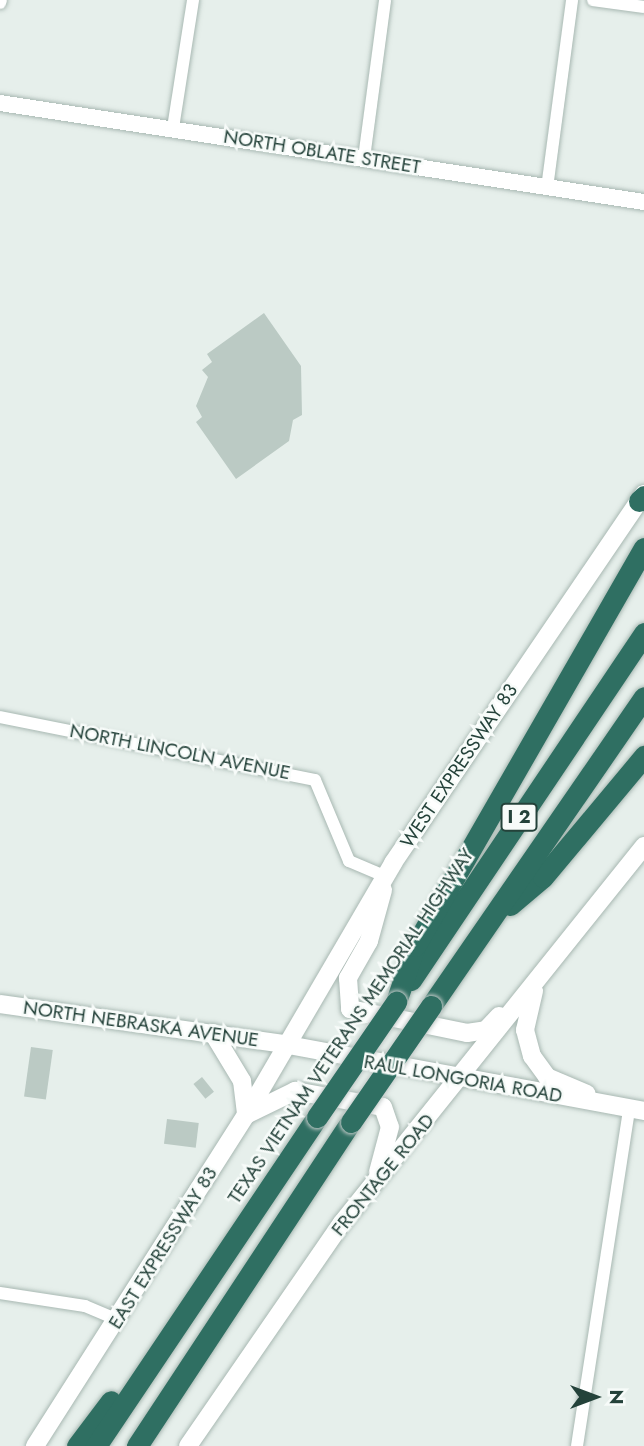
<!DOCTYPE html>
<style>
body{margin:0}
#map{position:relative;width:644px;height:1446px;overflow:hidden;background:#e6efeb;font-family:Jost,sans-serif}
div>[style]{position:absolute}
.building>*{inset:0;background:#bbcac4;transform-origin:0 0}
.roads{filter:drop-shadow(0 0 2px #a8b8b2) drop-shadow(0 0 2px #a8b8b2)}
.minor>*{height:12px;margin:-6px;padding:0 6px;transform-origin:6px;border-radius:6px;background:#fff}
.tertiary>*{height:16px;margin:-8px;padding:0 8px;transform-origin:8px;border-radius:8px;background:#fff}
.secondary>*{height:18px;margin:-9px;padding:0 9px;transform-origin:9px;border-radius:9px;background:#fff}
.motorway>*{height:21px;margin:-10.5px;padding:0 10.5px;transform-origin:10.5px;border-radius:10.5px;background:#2f6f62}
.bridges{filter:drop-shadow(0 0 2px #c2cac8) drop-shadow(0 0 2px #c2cac8)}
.motorway-bridge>*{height:21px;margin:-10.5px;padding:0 10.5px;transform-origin:10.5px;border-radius:10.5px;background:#2f6f62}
span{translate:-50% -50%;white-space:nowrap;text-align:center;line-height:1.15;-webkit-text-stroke:5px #f7fbf9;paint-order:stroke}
.shield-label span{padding:2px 5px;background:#f7fbf9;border:2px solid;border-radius:5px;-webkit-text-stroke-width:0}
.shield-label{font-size:18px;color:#24423a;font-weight:700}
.street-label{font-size:19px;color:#24423a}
.north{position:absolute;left:560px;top:1362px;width:70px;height:70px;-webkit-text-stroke:5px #f7fbf9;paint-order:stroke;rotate:90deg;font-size:19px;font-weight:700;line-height:28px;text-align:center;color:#24423a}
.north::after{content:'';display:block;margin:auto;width:24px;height:32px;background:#24423a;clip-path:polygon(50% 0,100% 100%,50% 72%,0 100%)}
</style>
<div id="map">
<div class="building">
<div style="clip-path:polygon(264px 313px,301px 366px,302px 415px,293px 420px,289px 441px,236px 479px,196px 422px,202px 417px,196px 406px,208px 377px,202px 370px,212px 362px,207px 354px)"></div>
<div style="left:31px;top:1047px;width:22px;height:50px;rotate:8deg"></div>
<div style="left:202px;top:1077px;width:19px;height:11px;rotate:51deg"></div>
<div style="left:167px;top:1119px;width:32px;height:25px;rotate:7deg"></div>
</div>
<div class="roads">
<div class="minor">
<div style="left:593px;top:0;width:51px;rotate:7.8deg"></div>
<div style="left:0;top:3px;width:3px;rotate:-72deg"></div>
<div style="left:173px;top:128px;width:130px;rotate:-81.1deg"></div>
<div style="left:364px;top:158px;width:159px;rotate:-82.4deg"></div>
<div style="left:547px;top:188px;width:190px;rotate:-82.4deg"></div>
<div style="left:0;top:717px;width:321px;rotate:11.3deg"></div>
<div style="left:315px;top:780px;width:88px;rotate:67.2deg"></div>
<div style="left:349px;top:861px;width:39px;rotate:23deg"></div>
<div style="left:0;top:1293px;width:86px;rotate:8.7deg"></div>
<div style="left:85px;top:1306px;width:36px;rotate:23deg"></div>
<div style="left:577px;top:1446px;width:341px;rotate:-81.2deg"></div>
</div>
<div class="tertiary">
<div style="left:0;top:103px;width:652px;rotate:8.74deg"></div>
</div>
<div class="secondary">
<div style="left:383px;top:890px;width:53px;rotate:105.4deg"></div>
<div style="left:369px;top:941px;width:43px;rotate:119.6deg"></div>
<div style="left:348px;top:978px;width:31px;rotate:86deg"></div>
<div style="left:350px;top:1009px;width:119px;rotate:11.6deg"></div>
<div style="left:467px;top:1033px;width:19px;rotate:-9deg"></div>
<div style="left:486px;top:1030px;width:19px;rotate:-47deg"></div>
<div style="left:534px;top:991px;width:40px;rotate:103deg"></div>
<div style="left:525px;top:1030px;width:27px;rotate:75deg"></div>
<div style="left:532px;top:1056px;width:26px;rotate:54deg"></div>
<div style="left:547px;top:1077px;width:43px;rotate:23deg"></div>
<div style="left:0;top:1004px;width:286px;rotate:8deg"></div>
<div style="left:283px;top:1044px;width:367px;rotate:10.5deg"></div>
<div style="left:213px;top:1033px;width:56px;rotate:58.9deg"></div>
<div style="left:242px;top:1081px;width:34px;rotate:83deg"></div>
<div style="left:246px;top:1115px;width:55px;rotate:-26.1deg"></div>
<div style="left:295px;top:1091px;width:89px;rotate:10.3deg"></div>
<div style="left:383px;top:1107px;width:21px;rotate:71deg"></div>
<div style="left:390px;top:1127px;width:47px;rotate:104.9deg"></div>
<div style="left:35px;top:1446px;width:393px;rotate:-57.5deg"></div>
<div style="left:246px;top:1115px;width:292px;rotate:-59.7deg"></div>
<div style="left:393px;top:863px;width:446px;rotate:-55.8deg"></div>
<div style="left:188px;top:1446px;width:271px;rotate:-55.4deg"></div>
<div style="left:342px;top:1223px;width:483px;rotate:-51.3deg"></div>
</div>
<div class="motorway">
<div style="left:639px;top:501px;width:7px;rotate:-45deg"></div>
<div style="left:510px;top:905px;width:43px;rotate:-40.3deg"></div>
<div style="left:543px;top:877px;width:158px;rotate:-50.1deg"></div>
<div style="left:411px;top:980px;width:418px;rotate:-56.1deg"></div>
<div style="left:396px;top:1002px;width:59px;rotate:-71.3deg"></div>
<div style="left:415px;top:946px;width:459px;rotate:-60.1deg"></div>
<div style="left:431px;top:1006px;width:375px;rotate:-55.4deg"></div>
<div style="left:77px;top:1446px;width:56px;rotate:-52.9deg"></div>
<div style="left:96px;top:1446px;width:396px;rotate:-56.1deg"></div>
<div style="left:137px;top:1446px;width:388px;rotate:-56.6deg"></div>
</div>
</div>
<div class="bridges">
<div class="motorway-bridge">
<div style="left:317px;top:1117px;width:140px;rotate:-55.5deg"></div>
<div style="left:351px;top:1122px;width:141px;rotate:-55.4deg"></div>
</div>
</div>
<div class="shield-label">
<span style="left:519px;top:817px">I 2</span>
</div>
<div class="street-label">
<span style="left:322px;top:152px;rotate:9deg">NORTH OBLATE STREET</span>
<span style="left:180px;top:752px;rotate:11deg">NORTH LINCOLN AVENUE</span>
<span style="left:459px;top:766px;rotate:-56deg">WEST EXPRESSWAY 83</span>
<span style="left:141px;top:1024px;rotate:8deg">NORTH NEBRASKA AVENUE</span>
<span style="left:351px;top:1026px;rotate:-56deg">TEXAS VIETNAM VETERANS MEMORIAL HIGHWAY</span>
<span style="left:463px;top:1079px;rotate:10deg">RAUL LONGORIA ROAD</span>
<span style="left:383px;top:1175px;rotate:-51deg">FRONTAGE ROAD</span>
<span style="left:163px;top:1248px;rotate:-58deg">EAST EXPRESSWAY 83</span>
</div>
<div class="north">N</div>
</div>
